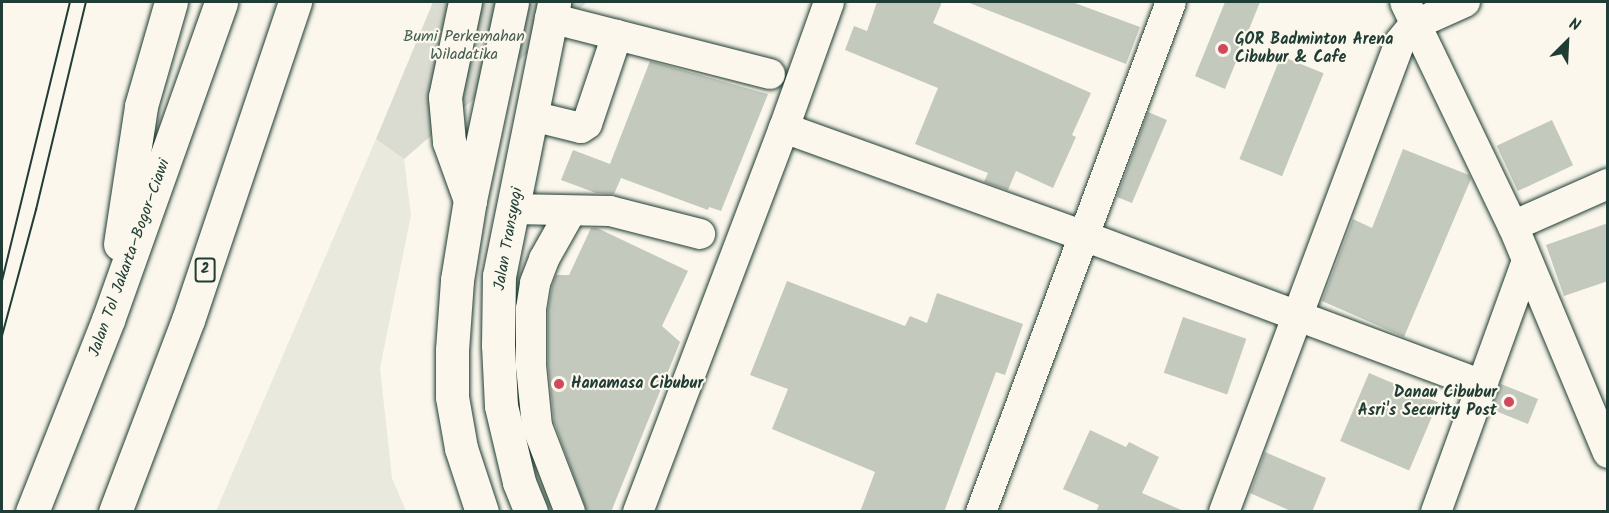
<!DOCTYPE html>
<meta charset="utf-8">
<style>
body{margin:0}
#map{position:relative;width:1609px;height:513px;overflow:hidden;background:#fbf7ec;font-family:Kalam,sans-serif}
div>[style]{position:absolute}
.built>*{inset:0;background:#eae9de}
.green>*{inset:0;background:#dbdcd1}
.building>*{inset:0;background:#c4c9be;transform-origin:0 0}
.roads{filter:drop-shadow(0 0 2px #1f3d34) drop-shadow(0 0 2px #1f3d34)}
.minor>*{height:30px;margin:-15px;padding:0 15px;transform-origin:15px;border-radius:15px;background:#fbf7ec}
.highway>*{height:33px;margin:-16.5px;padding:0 16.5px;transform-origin:16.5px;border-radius:16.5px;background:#fbf7ec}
.tram>*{height:1.5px;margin:-0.75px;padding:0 0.75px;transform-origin:0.75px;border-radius:0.75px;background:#1f3d34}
.dots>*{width:16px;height:16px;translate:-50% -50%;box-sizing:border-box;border:3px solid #fbf7ec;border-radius:50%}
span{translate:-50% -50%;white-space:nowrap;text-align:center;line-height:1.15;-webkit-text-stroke:4.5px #fbf7ec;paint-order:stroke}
.shield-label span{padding:2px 4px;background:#fbf7ec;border:2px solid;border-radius:4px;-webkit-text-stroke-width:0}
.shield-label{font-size:15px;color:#1f3d34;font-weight:700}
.park-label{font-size:16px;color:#455d53}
.poi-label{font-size:16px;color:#1f3d34;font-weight:700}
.left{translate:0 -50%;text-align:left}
.right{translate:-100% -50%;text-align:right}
.street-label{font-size:16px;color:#1f3d34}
.frame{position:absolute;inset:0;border:3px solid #1f3d34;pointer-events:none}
.north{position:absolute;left:1537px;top:12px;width:60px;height:60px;-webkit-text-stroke:4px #fbf7ec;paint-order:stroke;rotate:24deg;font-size:16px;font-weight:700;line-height:24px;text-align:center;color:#1f3d34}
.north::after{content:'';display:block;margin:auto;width:21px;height:27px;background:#1f3d34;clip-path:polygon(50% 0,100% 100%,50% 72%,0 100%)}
</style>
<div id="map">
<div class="built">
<div style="clip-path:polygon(376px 139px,404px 159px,411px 215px,380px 368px,392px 478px,406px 511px,216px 511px)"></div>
</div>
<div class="green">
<div style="clip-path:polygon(433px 2px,587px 2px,404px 159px,376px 139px)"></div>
</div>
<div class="building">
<div style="clip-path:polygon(877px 2px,942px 2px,933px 23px,1091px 93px,1072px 135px,1076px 137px,1053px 188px,1016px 171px,1008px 190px,984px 182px,988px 173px,915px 144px,938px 88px,845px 50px,854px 26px,867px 31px)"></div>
<div style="clip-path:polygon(967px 2px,1072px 2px,1140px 27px,1126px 64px)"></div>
<div style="clip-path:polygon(1225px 2px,1260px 2px,1225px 89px,1195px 76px)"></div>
<div style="left:1281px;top:56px;width:46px;height:111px;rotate:22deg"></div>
<div style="clip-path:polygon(650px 61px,768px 94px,721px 211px,709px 207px,708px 210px,621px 178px,614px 194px,596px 193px,561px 180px,573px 150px,610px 164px)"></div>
<div style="clip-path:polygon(1148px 112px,1167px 120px,1132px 203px,1117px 197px)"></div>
<div style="left:1552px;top:120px;width:50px;height:61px;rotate:65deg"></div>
<div style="clip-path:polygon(1403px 149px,1469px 175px,1471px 179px,1404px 337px,1322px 301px,1353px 219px,1372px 228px)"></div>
<div style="clip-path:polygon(1608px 223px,1608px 281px,1564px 296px,1546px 245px)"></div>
<div style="clip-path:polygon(591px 228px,597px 228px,688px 271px,662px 326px,680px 342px,611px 512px,587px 512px,554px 422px,548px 365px,548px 310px,552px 287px,556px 275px,569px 275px)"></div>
<div style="clip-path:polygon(787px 281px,905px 326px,910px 316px,927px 323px,937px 293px,1023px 324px,1005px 375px,996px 372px,944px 512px,860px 512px,875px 472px,772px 429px,788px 389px,750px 375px)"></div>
<div style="left:1183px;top:317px;width:67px;height:59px;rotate:19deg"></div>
<div style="left:1369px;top:373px;width:75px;height:74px;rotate:23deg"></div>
<div style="left:1501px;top:384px;width:40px;height:27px;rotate:22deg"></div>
<div style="clip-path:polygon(1090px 430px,1126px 447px,1129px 442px,1159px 457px,1142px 493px,1186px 512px,1096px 512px,1099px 505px,1063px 489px)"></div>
<div style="clip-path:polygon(1265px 452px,1326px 478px,1312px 512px,1293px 512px,1250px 493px)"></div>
</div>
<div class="roads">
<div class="minor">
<div style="left:1405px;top:2px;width:249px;rotate:64.3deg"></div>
<div style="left:1513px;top:226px;width:246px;rotate:67.3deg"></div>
<div style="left:550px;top:18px;width:227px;rotate:14.3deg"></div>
<div style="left:532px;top:116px;width:50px;rotate:13.8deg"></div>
<div style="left:581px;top:128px;width:7px;rotate:-34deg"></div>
<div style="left:587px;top:124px;width:94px;rotate:-71.4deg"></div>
<div style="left:784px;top:128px;width:319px;rotate:19.8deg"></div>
<div style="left:1084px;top:236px;width:426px;rotate:20.5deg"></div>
<div style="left:513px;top:209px;width:97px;rotate:1.2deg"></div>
<div style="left:610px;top:211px;width:93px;rotate:14.3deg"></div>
<div style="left:1513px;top:226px;width:104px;rotate:-23.9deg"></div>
<div style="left:570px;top:512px;width:92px;rotate:-111deg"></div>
<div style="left:537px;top:426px;width:60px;rotate:-95.7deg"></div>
<div style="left:531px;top:366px;width:57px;rotate:-90deg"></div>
<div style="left:531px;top:309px;width:26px;rotate:-81deg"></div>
<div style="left:535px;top:283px;width:26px;rotate:-69deg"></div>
<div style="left:544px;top:259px;width:55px;rotate:-60.6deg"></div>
<div style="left:638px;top:512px;width:411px;rotate:-69.2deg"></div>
<div style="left:784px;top:128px;width:134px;rotate:-70.3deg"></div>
<div style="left:981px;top:512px;width:544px;rotate:-69.57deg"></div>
<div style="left:1224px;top:512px;width:502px;rotate:-69.47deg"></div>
<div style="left:1400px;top:42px;width:22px;rotate:-51deg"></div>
<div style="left:1414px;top:25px;width:56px;rotate:-24.3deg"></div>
<div style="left:1436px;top:512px;width:267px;rotate:-70.1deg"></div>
</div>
<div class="highway">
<div style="left:465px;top:2px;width:97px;rotate:101.9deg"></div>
<div style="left:445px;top:97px;width:45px;rotate:84.9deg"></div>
<div style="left:449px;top:142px;width:62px;rotate:70.1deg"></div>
<div style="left:120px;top:244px;width:140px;rotate:-81.3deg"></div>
<div style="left:141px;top:106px;width:108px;rotate:-73.9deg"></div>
<div style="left:32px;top:512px;width:206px;rotate:-68.4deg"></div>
<div style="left:108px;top:320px;width:337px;rotate:-70.4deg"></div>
<div style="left:115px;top:512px;width:205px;rotate:-69.2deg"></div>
<div style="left:188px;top:320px;width:336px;rotate:-71.4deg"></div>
<div style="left:482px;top:512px;width:67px;rotate:-108.2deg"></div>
<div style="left:461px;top:448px;width:52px;rotate:-100deg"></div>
<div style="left:452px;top:397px;width:47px;rotate:-90deg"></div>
<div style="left:452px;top:350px;width:70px;rotate:-85.9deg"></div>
<div style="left:457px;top:280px;width:81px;rotate:-80.8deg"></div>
<div style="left:470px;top:200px;width:202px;rotate:-78deg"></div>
<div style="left:531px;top:512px;width:32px;rotate:-112deg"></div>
<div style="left:519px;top:482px;width:78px;rotate:-103.3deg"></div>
<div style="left:501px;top:406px;width:61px;rotate:-92.8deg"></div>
<div style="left:498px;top:345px;width:69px;rotate:-89.2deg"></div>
<div style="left:499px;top:276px;width:279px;rotate:-78.6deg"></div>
</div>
</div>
<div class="tram">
<div style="left:2px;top:281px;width:287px;rotate:-76.3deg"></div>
<div style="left:2px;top:336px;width:131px;rotate:-74.9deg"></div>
<div style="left:36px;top:210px;width:214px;rotate:-76.5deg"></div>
</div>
<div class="dots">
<div style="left:1223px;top:49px;background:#d1495b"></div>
<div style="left:559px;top:384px;background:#d1495b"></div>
<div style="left:1509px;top:402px;background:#d1495b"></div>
</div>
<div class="shield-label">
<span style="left:205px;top:270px">2</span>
</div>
<div class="park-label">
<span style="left:464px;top:46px">Bumi Perkemahan<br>Wiladatika</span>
</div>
<div class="poi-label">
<span class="left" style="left:1235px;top:49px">GOR Badminton Arena<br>Cibubur &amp; Cafe</span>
<span class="left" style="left:571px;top:384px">Hanamasa Cibubur</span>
<span class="right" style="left:1497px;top:402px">Danau Cibubur<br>Asri's Security Post</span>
</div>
<div class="street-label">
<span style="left:509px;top:239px;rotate:-80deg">Jalan Transyogi</span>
<span style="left:130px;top:258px;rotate:-70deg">Jalan Tol Jakarta–Bogor–Ciawi</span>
</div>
<div class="frame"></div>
<div class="north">N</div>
</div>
